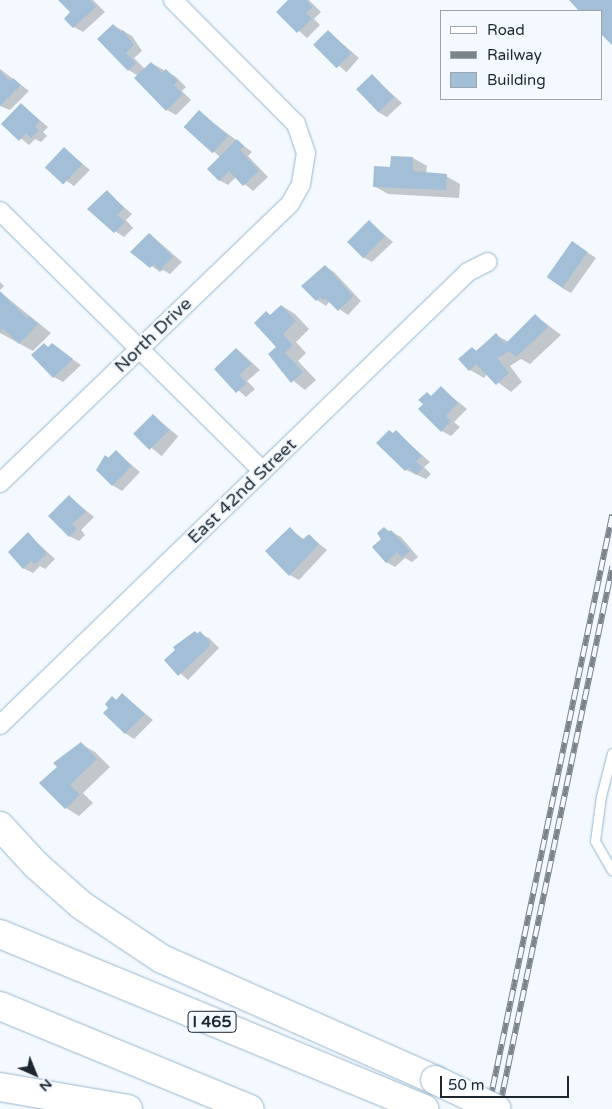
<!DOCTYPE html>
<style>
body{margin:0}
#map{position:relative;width:612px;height:1109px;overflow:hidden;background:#f3f9fe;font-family:"Varela Round",sans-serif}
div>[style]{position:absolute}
.shadow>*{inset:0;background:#0003;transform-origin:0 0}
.building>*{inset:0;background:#a2bfd7;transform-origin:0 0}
.roads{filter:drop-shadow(0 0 1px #98b6cd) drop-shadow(0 0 1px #98b6cd)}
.service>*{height:9px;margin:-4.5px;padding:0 4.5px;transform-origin:4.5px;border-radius:4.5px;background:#fff}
.minor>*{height:18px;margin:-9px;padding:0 9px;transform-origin:9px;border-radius:9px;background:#fff}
.motorway>*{height:28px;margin:-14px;padding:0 14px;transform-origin:14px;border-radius:14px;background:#fff}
.rail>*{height:5.5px;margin-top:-2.75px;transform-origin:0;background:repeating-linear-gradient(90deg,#f3f9fe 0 11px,#7b848b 0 22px);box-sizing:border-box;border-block:1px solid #7b848b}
.bridges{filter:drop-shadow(0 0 1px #98b6cd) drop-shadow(0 0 1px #98b6cd)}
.motorway-bridge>*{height:28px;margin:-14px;padding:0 14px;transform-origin:14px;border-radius:14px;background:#fff}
span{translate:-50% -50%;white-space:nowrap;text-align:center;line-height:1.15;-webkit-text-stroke:5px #f3f9fe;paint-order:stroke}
.shield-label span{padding:1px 4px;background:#f3f9fe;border:1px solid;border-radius:4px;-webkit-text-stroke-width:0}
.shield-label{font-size:16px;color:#1c2730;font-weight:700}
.street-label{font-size:18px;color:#1c2730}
.legend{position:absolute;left:440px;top:10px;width:162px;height:90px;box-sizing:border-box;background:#f3f9fe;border:1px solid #9da5ac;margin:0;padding:6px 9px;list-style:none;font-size:15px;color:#1c2730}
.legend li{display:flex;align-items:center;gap:10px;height:25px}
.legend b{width:25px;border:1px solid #9da5ac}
.north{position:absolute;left:10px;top:1049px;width:50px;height:50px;-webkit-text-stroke:4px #f3f9fe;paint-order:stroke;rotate:136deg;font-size:14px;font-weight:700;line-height:20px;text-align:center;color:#1c2730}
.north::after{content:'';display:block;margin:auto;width:18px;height:22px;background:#1c2730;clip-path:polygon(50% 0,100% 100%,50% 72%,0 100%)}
.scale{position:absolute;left:440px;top:1076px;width:129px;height:22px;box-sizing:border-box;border:2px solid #1c2730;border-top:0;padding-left:6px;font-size:15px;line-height:18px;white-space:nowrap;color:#1c2730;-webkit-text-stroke:4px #f3f9fe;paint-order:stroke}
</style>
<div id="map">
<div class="shadow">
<div style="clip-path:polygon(60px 0,93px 0,105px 12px,83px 32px,74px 27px,72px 12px)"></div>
<div style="clip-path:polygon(290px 0,309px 0,321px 12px,314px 19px,320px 25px,307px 38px,278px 12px)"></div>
<div style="clip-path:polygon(113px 25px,132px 36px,142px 51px,134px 58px,145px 69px,151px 63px,175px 76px,186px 87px,182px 91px,191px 100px,176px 115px,167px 110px,138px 76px,129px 70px)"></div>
<div style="left:328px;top:31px;width:41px;height:19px;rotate:41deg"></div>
<div style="clip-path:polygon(0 69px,29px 91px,10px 110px,0 106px)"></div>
<div style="clip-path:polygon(372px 76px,402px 103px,387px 117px,378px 112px)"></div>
<div style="clip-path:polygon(21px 104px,48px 127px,43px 132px,47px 136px,41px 142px,35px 139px,29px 145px,2px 123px)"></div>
<div style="clip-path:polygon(199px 112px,252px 152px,248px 156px,268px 177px,253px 191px,236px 177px,228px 185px,219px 180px,220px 157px,185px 126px)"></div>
<div style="clip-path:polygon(65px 149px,90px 170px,74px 186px,46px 167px)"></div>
<div style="clip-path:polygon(413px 158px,427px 166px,426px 174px,446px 176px,460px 184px,459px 198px,388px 194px,374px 186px,391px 168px)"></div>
<div style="clip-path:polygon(107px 192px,132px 214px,126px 220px,133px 228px,124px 237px,115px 231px)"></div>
<div style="clip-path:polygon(369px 222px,393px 242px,372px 262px,363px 257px)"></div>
<div style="clip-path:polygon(150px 234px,182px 262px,170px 274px,163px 270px,160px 272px,132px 252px)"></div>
<div style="clip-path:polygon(581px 248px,596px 258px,571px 293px,562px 288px)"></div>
<div style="clip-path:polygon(325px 266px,334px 272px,361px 301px,348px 315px,329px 302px,326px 306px,317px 300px,302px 286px)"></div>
<div style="clip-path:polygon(0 282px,4px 286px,0 290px)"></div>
<div style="clip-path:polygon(0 292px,51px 333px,33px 351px,0 333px)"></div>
<div style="clip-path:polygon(282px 306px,295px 314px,309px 329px,296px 342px,306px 353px,298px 361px,316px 380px,305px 390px,281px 371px,278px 347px,266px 312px,272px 316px)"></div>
<div style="clip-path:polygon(535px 315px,561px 335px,530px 364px,521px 359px,510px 366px,522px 382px,511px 392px,487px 374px,484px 378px,470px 370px,472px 348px,477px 351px,496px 335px,509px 342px)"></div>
<div style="clip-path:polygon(44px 345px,50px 348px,52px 345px,81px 365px,63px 382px,54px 377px)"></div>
<div style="clip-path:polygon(237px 349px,260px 370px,247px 381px,255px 389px,246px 397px,215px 369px)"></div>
<div style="clip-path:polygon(441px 388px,467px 409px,454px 422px,460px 427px,451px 436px,442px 431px,424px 404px,427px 394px,432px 397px)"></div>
<div style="left:153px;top:415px;width:33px;height:26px;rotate:40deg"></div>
<div style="clip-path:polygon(396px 432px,430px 462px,424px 467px,431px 474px,426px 479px,406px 470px,378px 443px)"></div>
<div style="clip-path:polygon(116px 452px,140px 472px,122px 491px,112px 485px,106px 456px,109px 458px)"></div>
<div style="clip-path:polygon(70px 497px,94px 517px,81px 530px,85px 535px,79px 541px,69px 536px)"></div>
<div style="clip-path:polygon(384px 528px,401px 537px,418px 557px,412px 562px,405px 558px,395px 567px,386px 562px)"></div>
<div style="clip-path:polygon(290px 529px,305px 540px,309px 536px,327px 550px,299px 580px,290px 575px)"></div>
<div style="clip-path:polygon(28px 534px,55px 559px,45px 569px,40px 566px,33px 573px,23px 568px)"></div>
<div style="clip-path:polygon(195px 632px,209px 638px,219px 648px,188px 680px,165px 660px)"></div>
<div style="clip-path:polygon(123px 695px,153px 720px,134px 739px,125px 733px,110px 708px,112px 697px,117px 700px)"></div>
<div style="clip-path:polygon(81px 744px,95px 752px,110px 767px,83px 793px,93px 803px,79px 816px,66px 808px,41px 783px)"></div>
</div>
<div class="building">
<div style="clip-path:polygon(58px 0,90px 0,96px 7px,73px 28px,64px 19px,70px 12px)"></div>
<div style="clip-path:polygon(288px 0,306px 0,313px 7px,306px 13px,312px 19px,297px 33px,276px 12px)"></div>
<div style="clip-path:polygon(569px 0,612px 0,612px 45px,601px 34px,601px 11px,579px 11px)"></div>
<div style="clip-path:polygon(113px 24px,121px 32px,123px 30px,134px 45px,126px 53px,136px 63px,128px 71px,97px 39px)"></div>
<div style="left:328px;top:30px;width:33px;height:21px;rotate:45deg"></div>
<div style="clip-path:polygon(151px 62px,162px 73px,166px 69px,178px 81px,174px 85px,183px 94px,166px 111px,134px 78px)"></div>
<div style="clip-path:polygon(0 71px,10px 81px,13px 78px,21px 85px,0 106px)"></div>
<div style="left:372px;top:74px;width:32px;height:22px;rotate:46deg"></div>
<div style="clip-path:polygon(21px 103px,40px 121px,35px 126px,39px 130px,31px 138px,26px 133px,19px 141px,1px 124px)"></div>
<div style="left:199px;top:110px;width:39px;height:23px;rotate:42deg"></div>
<div style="clip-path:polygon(237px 139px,244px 146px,240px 150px,259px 171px,243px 186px,229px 171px,219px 181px,207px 169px)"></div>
<div style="left:64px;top:147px;width:25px;height:28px;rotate:43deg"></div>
<div style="clip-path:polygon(391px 156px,413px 157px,413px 171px,447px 174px,446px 190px,373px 187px,374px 166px,390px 167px)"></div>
<div style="clip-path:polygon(107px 190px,124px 208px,117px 215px,125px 222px,114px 233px,87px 209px)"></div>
<div style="left:369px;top:220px;width:23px;height:31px;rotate:45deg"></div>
<div style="clip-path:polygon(149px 233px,173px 257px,160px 270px,154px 264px,150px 268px,130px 252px)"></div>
<div style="left:572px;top:241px;width:19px;height:44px;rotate:35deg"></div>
<div style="clip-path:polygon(325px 265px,353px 296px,338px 311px,325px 298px,323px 300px,320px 297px,316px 301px,301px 286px)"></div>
<div style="clip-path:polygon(0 291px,27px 318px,29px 316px,38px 324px,19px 344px,3px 328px,0 331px)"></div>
<div style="clip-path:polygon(281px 305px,296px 321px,283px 334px,293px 345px,285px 353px,303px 372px,291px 383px,268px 354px,276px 347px,254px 323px,266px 311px,270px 315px)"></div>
<div style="clip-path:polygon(535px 314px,548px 327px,516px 357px,509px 351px,497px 358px,509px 373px,496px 385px,476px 364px,469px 371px,458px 359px,472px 347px,476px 351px,496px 333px,505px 344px)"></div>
<div style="clip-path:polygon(44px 343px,48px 347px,52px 343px,73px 359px,53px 378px,31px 355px)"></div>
<div style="clip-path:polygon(236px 348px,251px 364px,239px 375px,247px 383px,236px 393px,214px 369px)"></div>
<div style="clip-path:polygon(441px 386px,458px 403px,446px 416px,451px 421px,441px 432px,418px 409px,423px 404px,418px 400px,427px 392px,431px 396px)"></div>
<div style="left:153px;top:414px;width:23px;height:28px;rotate:45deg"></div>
<div style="clip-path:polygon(389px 430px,393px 433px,396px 430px,422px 456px,416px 461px,423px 468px,416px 475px,409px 468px,405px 471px,376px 443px)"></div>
<div style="clip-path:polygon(116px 450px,132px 466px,112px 486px,96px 470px,105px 455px,108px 458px)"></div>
<div style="clip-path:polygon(69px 495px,86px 512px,72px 524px,77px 529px,69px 537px,48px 516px)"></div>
<div style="clip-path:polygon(290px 527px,302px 540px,309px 534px,319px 544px,289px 576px,265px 551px)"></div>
<div style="clip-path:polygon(384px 527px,389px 532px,391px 530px,410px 551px,402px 558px,397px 552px,386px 563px,372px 547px,381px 539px,377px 533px)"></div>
<div style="clip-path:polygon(28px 532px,47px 554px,35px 564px,31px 561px,23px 569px,8px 552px)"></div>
<div style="clip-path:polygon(195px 631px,197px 634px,200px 631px,210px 642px,209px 647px,178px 676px,164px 660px,175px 650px,173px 647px)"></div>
<div style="clip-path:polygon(122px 693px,145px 714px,125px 734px,103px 713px,108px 708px,105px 704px,112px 696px,116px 700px)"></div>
<div style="clip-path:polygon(81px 742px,97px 759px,70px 785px,80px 795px,65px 809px,39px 783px,57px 767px,53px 763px)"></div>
</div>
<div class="roads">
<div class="service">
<div style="left:612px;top:753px;width:44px;rotate:104.3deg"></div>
<div style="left:601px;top:796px;width:45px;rotate:97.6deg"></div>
<div style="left:595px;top:841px;width:34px;rotate:60deg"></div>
</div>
<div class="minor">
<div style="left:0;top:211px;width:370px;rotate:44.7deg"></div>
<div style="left:0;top:483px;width:402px;rotate:-43.9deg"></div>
<div style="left:290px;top:204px;width:23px;rotate:-61deg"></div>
<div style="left:301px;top:184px;width:31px;rotate:-81deg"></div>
<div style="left:306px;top:153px;width:31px;rotate:-109deg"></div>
<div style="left:296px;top:124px;width:175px;rotate:-134.8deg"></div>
<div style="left:0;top:725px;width:651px;rotate:-44.07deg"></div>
<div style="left:468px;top:272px;width:22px;rotate:-27deg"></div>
</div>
<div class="motorway">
<div style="left:0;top:826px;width:53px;rotate:47.3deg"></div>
<div style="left:36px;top:865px;width:60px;rotate:41.6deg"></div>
<div style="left:81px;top:905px;width:97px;rotate:33.7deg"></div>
<div style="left:162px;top:959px;width:299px;rotate:23.9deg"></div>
<div style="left:0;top:934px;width:459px;rotate:22.4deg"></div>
<div style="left:0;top:1006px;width:270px;rotate:22.4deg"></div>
<div style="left:0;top:1087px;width:130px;rotate:9.8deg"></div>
</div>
</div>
<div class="rail">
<div style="left:488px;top:1109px;width:607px;rotate:-78.21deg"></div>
<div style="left:499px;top:1109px;width:554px;rotate:-78.22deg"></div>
</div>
<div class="bridges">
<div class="motorway-bridge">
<div style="left:435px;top:1080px;width:68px;rotate:25.1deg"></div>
</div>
</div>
<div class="shield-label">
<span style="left:212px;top:1022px">I 465</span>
</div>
<div class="street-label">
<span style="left:153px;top:335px;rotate:-44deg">North Drive</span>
<span style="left:242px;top:491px;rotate:-44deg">East 42nd Street</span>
</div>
<ul class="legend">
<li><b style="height:6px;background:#fff"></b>Road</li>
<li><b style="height:6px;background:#7b848b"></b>Railway</li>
<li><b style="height:14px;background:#a2bfd7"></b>Building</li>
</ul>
<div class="north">N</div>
<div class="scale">50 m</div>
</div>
